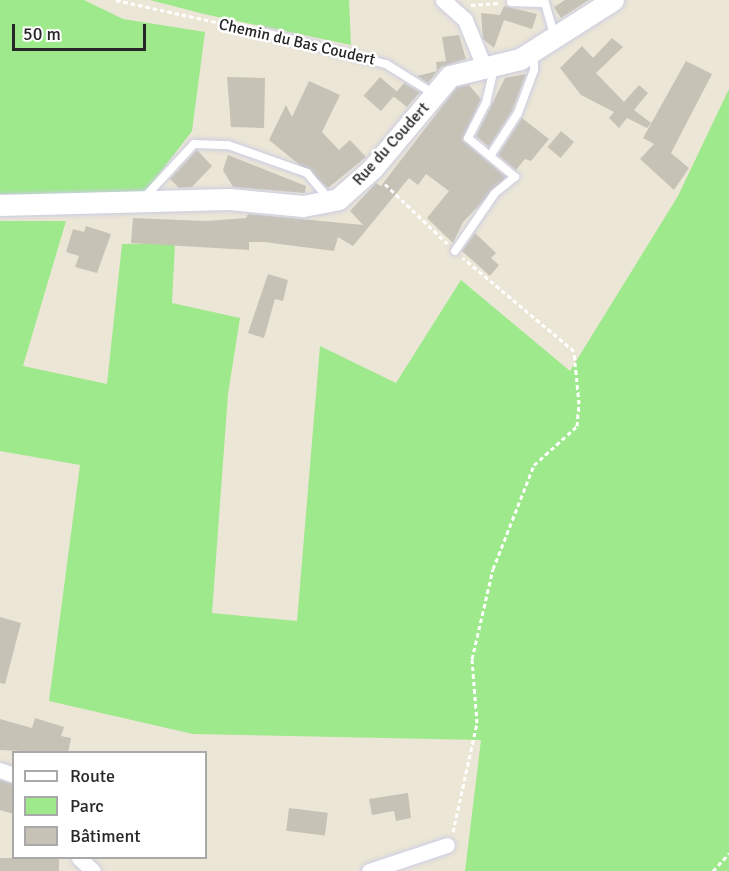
<!DOCTYPE html>
<meta charset="utf-8">
<style>
body{margin:0}
#map{position:relative;width:729px;height:871px;overflow:hidden;background:#ece6d6;font-family:Signika,sans-serif}
div>[style]{position:absolute}
.green>*{inset:0;background:#9de98b}
.building>*{inset:0;background:#c6c2b6;transform-origin:0 0}
.path>*{height:3px;margin-top:-1.5px;transform-origin:0;background:repeating-linear-gradient(90deg,#fff 0 4.5px,transparent 0 7.5px)}
.roads{filter:drop-shadow(0 0 2px #cbcce2) drop-shadow(0 0 2px #cbcce2)}
.lane>*{height:8px;margin:-4px;padding:0 4px;transform-origin:4px;border-radius:4px;background:#fff}
.street>*{height:15px;margin:-7.5px;padding:0 7.5px;transform-origin:7.5px;border-radius:7.5px;background:#fff}
.secondary>*{height:21px;margin:-10.5px;padding:0 10.5px;transform-origin:10.5px;border-radius:10.5px;background:#fff}
span{translate:-50% -50%;white-space:nowrap;text-align:center;line-height:1.15;-webkit-text-stroke:5px #fff;paint-order:stroke}
.street-label{font-size:16px;color:#272727}
.legend{position:absolute;left:12px;top:751px;width:195px;height:108px;box-sizing:border-box;background:#fff;border:2px solid #a9a9a9;margin:0;padding:8px 10px;list-style:none;font-size:18px;color:#272727}
.legend li{display:flex;align-items:center;gap:12px;height:30px}
.legend b{width:30px;border:2px solid #a9a9a9}
.scale{position:absolute;left:12px;top:24px;width:134px;height:27px;box-sizing:border-box;border:3px solid #272727;border-top:0;padding-left:8px;font-size:18px;line-height:21px;white-space:nowrap;color:#272727;-webkit-text-stroke:4px #fff;paint-order:stroke}
</style>
<div id="map">
<div class="green">
<div style="clip-path:polygon(0 0,84px 0,123px 19px,205px 32px,192px 131px,143px 195px,0 194px)"></div>
<div style="clip-path:polygon(150px 0,349px 0,351px 45px,204px 14px)"></div>
<div style="clip-path:polygon(729px 89px,729px 871px,465px 871px,481px 740px,193px 734px,49px 701px,80px 465px,0 451px,0 221px,66px 221px,23px 366px,107px 384px,122px 244px,175px 243px,172px 303px,240px 318px,228px 394px,212px 613px,297px 621px,320px 346px,396px 383px,461px 280px,570px 371px,678px 196px)"></div>
</div>
<div class="building">
<div style="clip-path:polygon(565px 0,589px 0,561px 18px,554px 7px)"></div>
<div style="clip-path:polygon(504px 6px,537px 14px,532px 29px,504px 20px,494px 48px,483px 39px,481px 13px,500px 15px)"></div>
<div style="clip-path:polygon(459px 35px,466px 59px,441px 67px,428px 83px,417px 76px,437px 71px,436px 62px,446px 61px,442px 37px)"></div>
<div style="clip-path:polygon(612px 38px,623px 47px,596px 73px,624px 102px,639px 85px,648px 93px,634px 110px,651px 123px,647px 128px,627px 118px,619px 128px,609px 118px,614px 112px,581px 95px,560px 68px,582px 46px,593px 58px)"></div>
<div style="clip-path:polygon(686px 61px,712px 74px,671px 153px,689px 168px,674px 190px,640px 159px,654px 144px,643px 138px)"></div>
<div style="clip-path:polygon(526px 74px,512px 111px,489px 147px,476px 136px,505px 78px)"></div>
<div style="clip-path:polygon(227px 77px,265px 78px,264px 128px,231px 127px)"></div>
<div style="left:380px;top:77px;width:23px;height:25px;rotate:41deg"></div>
<div style="clip-path:polygon(309px 81px,340px 95px,322px 132px,339px 150px,350px 140px,366px 157px,328px 188px,269px 140px,286px 105px,292px 117px)"></div>
<div style="clip-path:polygon(404px 83px,420px 92px,407px 107px,393px 96px)"></div>
<div style="clip-path:polygon(469px 85px,481px 99px,462px 140px,506px 177px,463px 222px,453px 243px,427px 218px,449px 191px,426px 174px,418px 185px,409px 178px,353px 246px,338px 237px,334px 251px,264px 242px,249px 242px,249px 250px,131px 243px,133px 218px,206px 221px,246px 218px,248px 214px,363px 225px,350px 211px,376px 183px,381px 186px,457px 87px)"></div>
<div style="clip-path:polygon(522px 118px,549px 139px,531px 161px,525px 159px,516px 170px,498px 155px)"></div>
<div style="left:561px;top:131px;width:17px;height:21px;rotate:40deg"></div>
<div style="clip-path:polygon(197px 150px,212px 166px,192px 187px,179px 188px,170px 179px)"></div>
<div style="clip-path:polygon(228px 155px,306px 186px,305px 193px,233px 187px,223px 170px)"></div>
<div style="clip-path:polygon(86px 226px,111px 234px,97px 273px,75px 267px,79px 256px,66px 252px,73px 229px,84px 232px)"></div>
<div style="clip-path:polygon(475px 233px,496px 253px,491px 258px,499px 265px,490px 276px,462px 251px)"></div>
<div style="clip-path:polygon(268px 274px,288px 280px,283px 301px,275px 299px,264px 338px,248px 333px)"></div>
<div style="clip-path:polygon(0 617px,21px 623px,5px 684px,0 683px)"></div>
<div style="clip-path:polygon(35px 718px,64px 727px,61px 736px,71px 738px,68px 753px,0 750px,0 719px,32px 728px)"></div>
<div style="clip-path:polygon(0 780px,14px 784px,14px 814px,0 810px)"></div>
<div style="clip-path:polygon(408px 793px,411px 818px,396px 821px,394px 811px,372px 815px,369px 799px)"></div>
<div style="left:289px;top:808px;width:39px;height:23px;rotate:7deg"></div>
<div style="left:0;top:858px;width:59px;height:13px"></div>
</div>
<div class="path">
<div style="left:116px;top:0;width:139px;rotate:12.4deg"></div>
<div style="left:471px;top:5px;width:29px;rotate:-4deg"></div>
<div style="left:385px;top:184px;width:86px;rotate:43.6deg"></div>
<div style="left:453px;top:832px;width:112px;rotate:-77.6deg"></div>
<div style="left:477px;top:723px;width:64px;rotate:-94.5deg"></div>
<div style="left:472px;top:659px;width:92px;rotate:-76.9deg"></div>
<div style="left:493px;top:569px;width:112px;rotate:-68.5deg"></div>
<div style="left:534px;top:465px;width:58px;rotate:-42.2deg"></div>
<div style="left:577px;top:426px;width:22px;rotate:-85deg"></div>
<div style="left:579px;top:404px;width:53px;rotate:-95.4deg"></div>
<div style="left:574px;top:351px;width:145px;rotate:-140deg"></div>
<div style="left:713px;top:871px;width:24px;rotate:-48deg"></div>
</div>
<div class="roads">
<div class="lane">
<div style="left:511px;top:2px;width:34px;rotate:2deg"></div>
<div style="left:545px;top:3px;width:35px;rotate:74deg"></div>
<div style="left:262px;top:32px;width:128px;rotate:14.5deg"></div>
<div style="left:386px;top:64px;width:57px;rotate:32deg"></div>
<div style="left:490px;top:156px;width:51px;rotate:-56.9deg"></div>
<div style="left:518px;top:113px;width:46px;rotate:-69.6deg"></div>
<div style="left:534px;top:70px;width:18px;rotate:-90deg"></div>
<div style="left:143px;top:199px;width:75px;rotate:-47.2deg"></div>
<div style="left:194px;top:144px;width:34px;rotate:2deg"></div>
<div style="left:228px;top:145px;width:84px;rotate:19.5deg"></div>
<div style="left:307px;top:173px;width:33px;rotate:50deg"></div>
<div style="left:455px;top:251px;width:70px;rotate:-55.4deg"></div>
<div style="left:495px;top:193px;width:26px;rotate:-39deg"></div>
<div style="left:515px;top:177px;width:61px;rotate:-140.3deg"></div>
<div style="left:468px;top:138px;width:39px;rotate:-63deg"></div>
<div style="left:486px;top:103px;width:35px;rotate:-77deg"></div>
</div>
<div class="street">
<div style="left:443px;top:0;width:30px;rotate:42deg"></div>
<div style="left:465px;top:20px;width:53px;rotate:67.8deg"></div>
<div style="left:0;top:770px;width:15px;rotate:20deg"></div>
<div style="left:79px;top:858px;width:19px;rotate:43deg"></div>
<div style="left:369px;top:871px;width:82px;rotate:-18.4deg"></div>
</div>
<div class="secondary">
<div style="left:0;top:205px;width:229px;rotate:-1.5deg"></div>
<div style="left:229px;top:199px;width:74px;rotate:5.4deg"></div>
<div style="left:303px;top:206px;width:36px;rotate:-11deg"></div>
<div style="left:338px;top:199px;width:45px;rotate:-41.4deg"></div>
<div style="left:372px;top:169px;width:121px;rotate:-50deg"></div>
<div style="left:450px;top:76px;width:72px;rotate:-13.7deg"></div>
<div style="left:520px;top:59px;width:110px;rotate:-32.4deg"></div>
</div>
</div>
<div class="street-label">
<span style="left:297px;top:42px;rotate:13deg">Chemin du Bas Coudert</span>
<span style="left:391px;top:144px;rotate:-48deg">Rue du Coudert</span>
</div>
<ul class="legend">
<li><b style="height:8px;background:#fff"></b>Route</li>
<li><b style="height:16px;background:#9de98b"></b>Parc</li>
<li><b style="height:16px;background:#c6c2b6"></b>Bâtiment</li>
</ul>
<div class="scale">50 m</div>
</div>
